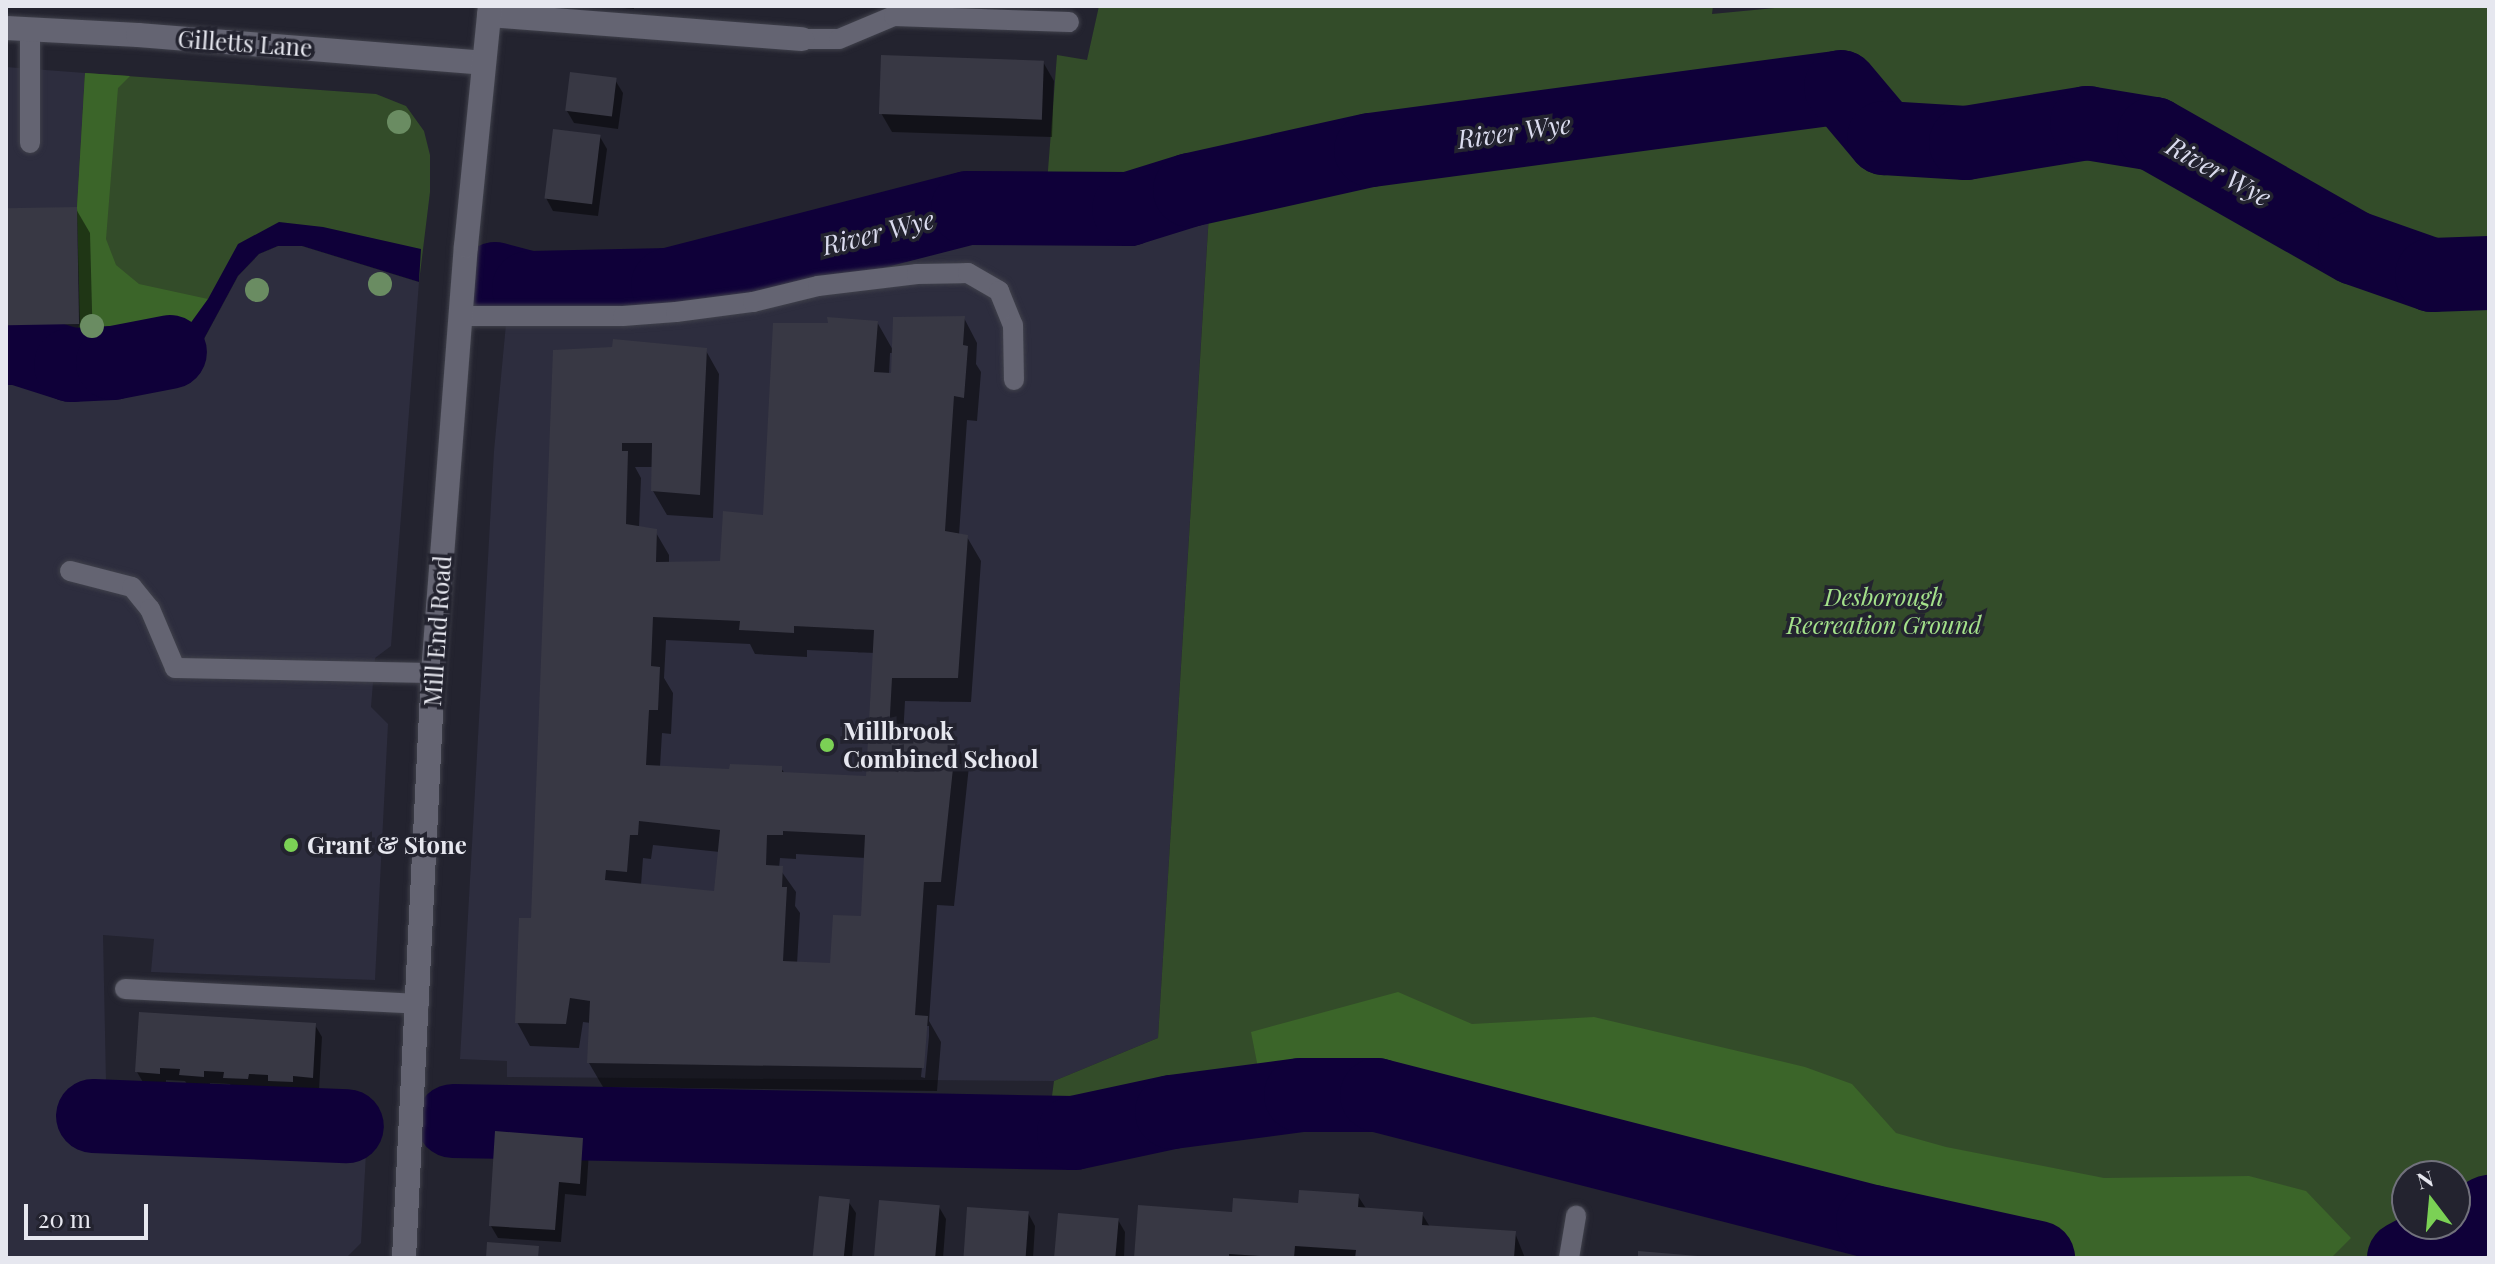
<!DOCTYPE html>
<style>
body{margin:0}
#map{position:relative;width:2495px;height:1264px;overflow:hidden;background:#23232f;font-family:"Playfair Display",serif}
div>[style]{position:absolute}
.built>*{inset:0;background:#2d2d3e}
.green>*{inset:0;background:#334c29}
.forest>*{inset:0;background:#3b6529}
.water>*{inset:0;background:#0f0039}
.shadow>*{inset:0;background:#0007}
.river>*{height:74px;margin:-37px;padding:0 37px;transform-origin:37px;border-radius:37px;background:#0f0039}
.building>*{inset:0;background:#383844;transform-origin:0 0}
.roads{filter:drop-shadow(0 0 2px #40414b) drop-shadow(0 0 2px #40414b)}
.lane>*{height:20px;margin:-10px;padding:0 10px;transform-origin:10px;border-radius:10px;background:#646472}
.street>*{height:24px;margin:-12px;padding:0 12px;transform-origin:12px;border-radius:12px;background:#646472}
.secondary>*{height:24px;margin:-12px;padding:0 12px;transform-origin:12px;border-radius:12px;background:#646472}
.trees>*{width:24px;height:24px;margin:-12px;border-radius:50%;background:#6a8c62}
.dots>*{width:22px;height:22px;translate:-50% -50%;box-sizing:border-box;border:4px solid #23232f;border-radius:50%}
span{translate:-50% -50%;white-space:nowrap;text-align:center;line-height:1.15;-webkit-text-stroke:7px #23232f;paint-order:stroke}
.street-label{font-size:24px;color:#e6e7ef}
.park-label{font-size:24px;color:#a4e28b;font-style:italic}
.poi-label{font-size:24px;color:#e6e7ef;font-weight:700}
.left{translate:0 -50%;text-align:left}
.water-label{font-size:26px;color:#dadbee;font-style:italic}
.frame{position:absolute;inset:0;border:8px solid #e6e7ef;pointer-events:none}
.north{position:absolute;left:2391px;top:1160px;width:80px;height:80px;box-sizing:border-box;background:#23232f;border:2px solid #71717c;border-radius:50%;rotate:344deg;font-size:22px;font-weight:700;line-height:32px;text-align:center;color:#e6e7ef}
.north::after{content:'';display:block;margin:auto;width:28px;height:36px;background:#7bd155;clip-path:polygon(50% 0,100% 100%,50% 72%,0 100%)}
.scale{position:absolute;left:24px;top:1204px;width:124px;height:36px;box-sizing:border-box;border:4px solid #e6e7ef;border-top:0;padding-left:10px;font-size:24px;line-height:28px;white-space:nowrap;color:#e6e7ef;-webkit-text-stroke:6px #23232f;paint-order:stroke}
</style>
<div id="map">
<div class="built">
<div style="clip-path:polygon(6px 67px,85px 73px,77px 207px,80px 324px,70px 352px,69px 372px,171px 366px,183px 359px,204px 339px,238px 276px,259px 254px,278px 246px,302px 246px,419px 282px,391px 646px,375px 658px,371px 707px,388px 724px,375px 980px,151px 972px,154px 939px,103px 935px,107px 1130px,285px 1140px,367px 1135px,361px 1243px,346px 1258px,6px 1258px)"></div>
<div style="clip-path:polygon(1209px 213px,1158px 1038px,1054px 1081px,507px 1077px,507px 1061px,460px 1059px,494px 451px,508px 303px,624px 304px,765px 277px,933px 231px,1098px 230px)"></div>
</div>
<div class="green">
<div style="clip-path:polygon(evenodd,1099px 6px,1713px 6px,1712px 14px,1797px 6px,2489px 6px,2489px 1218px,2419px 1258px,2024px 1258px,1775px 1209px,1409px 1110px,1357px 1100px,1310px 1100px,1175px 1114px,1046px 1141px,1054px 1081px,1158px 1038px,1209px 214px,1198px 174px,1047px 183px,1057px 55px,1087px 60px,1099px 6px,2407px 1176px,2455px 1176px,2455px 1224px,2407px 1224px,2407px 1176px)"></div>
<div style="clip-path:polygon(85px 73px,376px 94px,406px 106px,424px 131px,430px 155px,430px 192px,419px 282px,302px 246px,278px 246px,259px 254px,238px 276px,204px 339px,183px 359px,171px 366px,69px 372px,70px 352px,80px 323px,77px 207px)"></div>
</div>
<div class="forest">
<div style="clip-path:polygon(85px 73px,130px 76px,118px 88px,106px 239px,116px 265px,139px 284px,208px 299px,182px 335px,166px 345px,109px 354px,70px 352px,80px 323px,77px 207px)"></div>
<div style="clip-path:polygon(1398px 992px,1472px 1024px,1594px 1017px,1805px 1067px,1852px 1084px,1896px 1133px,1946px 1147px,2104px 1178px,2249px 1176px,2306px 1191px,2351px 1238px,2331px 1258px,2067px 1258px,1386px 1087px,1326px 1084px,1259px 1073px,1251px 1032px)"></div>
</div>
<div class="water">
<div style="clip-path:polygon(279px 222px,323px 227px,421px 249px,419px 282px,302px 246px,278px 246px,259px 254px,238px 276px,204px 339px,183px 359px,171px 366px,69px 372px,70px 352px,109px 354px,165px 345px,182px 335px,208px 299px,238px 244px)"></div>
</div>
<div class="shadow">
<div style="clip-path:polygon(601px 6px,634px 6px,634px 9px)"></div>
<div style="clip-path:polygon(1043px 62px,1054px 81px,1052px 137px,892px 132px,881px 113px)"></div>
<div style="clip-path:polygon(615px 80px,623px 93px,618px 129px,574px 123px,567px 111px)"></div>
<div style="clip-path:polygon(600px 137px,607px 149px,598px 216px,553px 211px,546px 198px)"></div>
<div style="clip-path:polygon(76px 209px,90px 233px,93px 347px,6px 349px,6px 210px)"></div>
<div style="clip-path:polygon(evenodd,964px 318px,977px 343px,976px 364px,981px 372px,977px 421px,967px 420px,959px 535px,967px 537px,981px 561px,971px 702px,905px 701px,903px 737px,955px 742px,969px 766px,954px 906px,937px 905px,929px 1021px,941px 1042px,937px 1091px,603px 1087px,589px 1063px,591px 1023px,583px 1022px,579px 1048px,530px 1046px,517px 1022px,533px 920px,555px 352px,705px 349px,719px 374px,713px 518px,667px 515px,653px 491px,653px 467px,635px 467px,641px 478px,639px 528px,655px 531px,669px 555px,669px 563px,721px 563px,765px 517px,877px 322px,894px 352px,964px 318px,890px 353px,894px 353px,893px 375px,889px 375px,890px 353px,964px 318px,666px 640px,750px 644px,755px 654px,807px 657px,807px 650px,875px 653px,868px 778px,785px 774px,781px 768px,731px 771px,660px 767px,662px 733px,671px 734px,673px 693px,664px 678px,666px 640px,964px 318px,653px 845px,720px 852px,716px 893px,641px 885px,643px 858px,651px 859px,653px 845px,964px 318px,796px 854px,866px 858px,863px 918px,832px 966px,797px 964px,800px 913px,795px 906px,796px 892px,779px 868px,780px 858px,796px 859px,796px 854px,964px 318px,926px 1026px,929px 1026px,929px 1036px,925px 1078px,921px 1077px,926px 1026px)"></div>
<div style="clip-path:polygon(315px 1025px,322px 1037px,319px 1090px,299px 1088px,299px 1094px,277px 1093px,274px 1087px,255px 1086px,254px 1091px,233px 1090px,230px 1084px,210px 1083px,210px 1089px,189px 1087px,185px 1081px,166px 1080px,166px 1086px,144px 1084px,137px 1072px)"></div>
<div style="clip-path:polygon(582px 1140px,589px 1152px,586px 1196px,565px 1194px,561px 1242px,498px 1238px,491px 1226px)"></div>
<div style="clip-path:polygon(1358px 1196px,1367px 1210px,1422px 1214px,1430px 1227px,1515px 1233px,1525px 1258px,1136px 1258px,1234px 1214px)"></div>
<div style="clip-path:polygon(848px 1201px,856px 1213px,852px 1258px,816px 1258px)"></div>
<div style="clip-path:polygon(939px 1207px,946px 1219px,943px 1258px,876px 1258px)"></div>
<div style="clip-path:polygon(1028px 1213px,1035px 1226px,1033px 1258px,966px 1258px)"></div>
<div style="clip-path:polygon(1118px 1220px,1125px 1232px,1124px 1258px,1057px 1258px)"></div>
</div>
<div class="river">
<div style="left:495px;top:279px;width:35px;rotate:15deg"></div>
<div style="left:529px;top:288px;width:139px;rotate:-1.2deg"></div>
<div style="left:668px;top:285px;width:310px;rotate:-14.4deg"></div>
<div style="left:968px;top:208px;width:161px;rotate:0.4deg"></div>
<div style="left:1129px;top:209px;width:64px;rotate:-17.3deg"></div>
<div style="left:1190px;top:190px;width:185px;rotate:-12.5deg"></div>
<div style="left:1371px;top:150px;width:474px;rotate:-7.6deg"></div>
<div style="left:1841px;top:87px;width:67px;rotate:49.9deg"></div>
<div style="left:1884px;top:138px;width:82px;rotate:3.5deg"></div>
<div style="left:1966px;top:143px;width:123px;rotate:-9.4deg"></div>
<div style="left:2087px;top:123px;width:68px;rotate:9.3deg"></div>
<div style="left:2154px;top:134px;width:231px;rotate:29.6deg"></div>
<div style="left:2355px;top:248px;width:82px;rotate:19.3deg"></div>
<div style="left:2432px;top:275px;width:57px;rotate:-2deg"></div>
<div style="left:6px;top:348px;width:12px"></div>
<div style="left:18px;top:348px;width:56px;rotate:17.8deg"></div>
<div style="left:71px;top:365px;width:42px;rotate:-2.7deg"></div>
<div style="left:113px;top:363px;width:58px;rotate:-10.9deg"></div>
<div style="left:93px;top:1116px;width:254px;rotate:2.3deg"></div>
<div style="left:453px;top:1121px;width:621px;rotate:1.11deg"></div>
<div style="left:1074px;top:1133px;width:100px;rotate:-12.1deg"></div>
<div style="left:1172px;top:1112px;width:130px;rotate:-7.5deg"></div>
<div style="left:1301px;top:1095px;width:76px"></div>
<div style="left:1377px;top:1095px;width:512px;rotate:14.36deg"></div>
<div style="left:1873px;top:1222px;width:169px;rotate:12.3deg"></div>
<div style="left:2404px;top:1258px;width:97px;rotate:-28.4deg"></div>
</div>
<div class="building">
<div style="left:881px;top:55px;width:163px;height:59px;rotate:2deg"></div>
<div style="left:570px;top:72px;width:47px;height:39px;rotate:7deg"></div>
<div style="left:553px;top:129px;width:48px;height:70px;rotate:7deg"></div>
<div style="left:77px;top:207px;width:117px;height:71px;rotate:89deg"></div>
<div style="clip-path:polygon(evenodd,965px 316px,963px 345px,968px 346px,964px 398px,954px 396px,945px 531px,968px 535px,958px 678px,892px 678px,889px 733px,956px 740px,941px 882px,924px 882px,915px 1015px,928px 1016px,924px 1068px,587px 1063px,590px 1001px,570px 998px,566px 1024px,515px 1023px,519px 918px,531px 918px,553px 350px,612px 347px,613px 339px,707px 348px,700px 495px,651px 491px,652px 443px,622px 443px,622px 451px,628px 451px,626px 524px,657px 529px,656px 562px,720px 561px,723px 511px,763px 515px,773px 323px,828px 323px,827px 317px,878px 321px,874px 372px,891px 373px,893px 317px,965px 316px,653px 617px,740px 621px,739px 630px,794px 633px,794px 626px,874px 630px,866px 776px,782px 772px,782px 766px,730px 764px,729px 769px,646px 765px,649px 710px,658px 710px,660px 667px,651px 666px,653px 617px,965px 316px,639px 821px,720px 830px,714px 891px,605px 880px,606px 870px,627px 872px,630px 835px,638px 835px,639px 821px,965px 316px,783px 831px,865px 835px,861px 916px,833px 915px,830px 963px,783px 961px,787px 887px,782px 887px,783px 866px,766px 865px,767px 835px,783px 835px,783px 831px)"></div>
<div style="clip-path:polygon(139px 1012px,316px 1023px,313px 1078px,293px 1076px,293px 1082px,268px 1081px,268px 1075px,249px 1074px,248px 1079px,223px 1078px,224px 1072px,204px 1071px,204px 1077px,179px 1075px,180px 1069px,160px 1068px,160px 1074px,135px 1072px)"></div>
<div style="clip-path:polygon(495px 1131px,583px 1138px,580px 1184px,559px 1182px,555px 1230px,489px 1226px)"></div>
<div style="clip-path:polygon(1299px 1190px,1359px 1194px,1358px 1207px,1423px 1212px,1422px 1225px,1516px 1231px,1514px 1258px,1355px 1258px,1356px 1250px,1295px 1246px,1294px 1258px,1229px 1254px,1229px 1258px,1134px 1258px,1138px 1205px,1232px 1212px,1233px 1198px,1298px 1203px)"></div>
<div style="left:819px;top:1196px;width:31px;height:62px;rotate:6deg"></div>
<div style="left:879px;top:1200px;width:61px;height:58px;rotate:5deg"></div>
<div style="left:967px;top:1207px;width:62px;height:51px;rotate:4deg"></div>
<div style="left:1058px;top:1213px;width:61px;height:45px;rotate:5deg"></div>
<div style="clip-path:polygon(487px 1242px,539px 1246px,538px 1258px,486px 1258px)"></div>
<div style="clip-path:polygon(1638px 1251px,1698px 1256px,1698px 1258px,1638px 1258px)"></div>
</div>
<div class="roads">
<div class="lane">
<div style="left:802px;top:39px;width:37px"></div>
<div style="left:839px;top:39px;width:60px;rotate:-22.7deg"></div>
<div style="left:894px;top:16px;width:175px;rotate:2deg"></div>
<div style="left:30px;top:143px;width:114px;rotate:-90deg"></div>
<div style="left:460px;top:316px;width:163px"></div>
<div style="left:623px;top:316px;width:53px;rotate:-4.3deg"></div>
<div style="left:676px;top:312px;width:78px;rotate:-7.4deg"></div>
<div style="left:753px;top:302px;width:67px;rotate:-13.8deg"></div>
<div style="left:818px;top:286px;width:100px;rotate:-6.9deg"></div>
<div style="left:917px;top:274px;width:51px;rotate:-1.1deg"></div>
<div style="left:968px;top:273px;width:36px;rotate:30deg"></div>
<div style="left:999px;top:291px;width:37px;rotate:68deg"></div>
<div style="left:1013px;top:325px;width:55px;rotate:89deg"></div>
<div style="left:70px;top:571px;width:64px;rotate:14.5deg"></div>
<div style="left:132px;top:587px;width:28px;rotate:51deg"></div>
<div style="left:150px;top:609px;width:64px;rotate:67deg"></div>
<div style="left:175px;top:668px;width:258px;rotate:1.1deg"></div>
<div style="left:125px;top:989px;width:294px;rotate:2.9deg"></div>
<div style="left:1569px;top:1258px;width:43px;rotate:-80.5deg"></div>
</div>
<div class="street">
<div style="left:489px;top:15px;width:314px;rotate:4.4deg"></div>
<div style="left:6px;top:28px;width:132px;rotate:3deg"></div>
<div style="left:138px;top:35px;width:346px;rotate:4.6deg"></div>
</div>
<div class="secondary">
<div style="left:404px;top:1258px;width:586px;rotate:-87.16deg"></div>
<div style="left:433px;top:673px;width:428px;rotate:-85.6deg"></div>
<div style="left:466px;top:246px;width:241px;rotate:-84.3deg"></div>
</div>
</div>
<div class="trees">
<div style="left:399px;top:122px"></div>
<div style="left:380px;top:284px"></div>
<div style="left:257px;top:290px"></div>
<div style="left:92px;top:326px"></div>
</div>
<div class="dots">
<div style="left:827px;top:745px;background:#7bd155"></div>
<div style="left:291px;top:845px;background:#7bd155"></div>
</div>
<div class="street-label">
<span style="left:245px;top:43px;rotate:4deg">Gilletts Lane</span>
<span style="left:437px;top:631px;rotate:-86deg">Mill End Road</span>
</div>
<div class="park-label">
<span style="left:1884px;top:611px">Desborough<br>Recreation Ground</span>
</div>
<div class="poi-label">
<span class="left" style="left:843px;top:745px">Millbrook<br>Combined School</span>
<span class="left" style="left:307px;top:845px">Grant &amp; Stone</span>
</div>
<div class="water-label">
<span style="left:1514px;top:131px;rotate:-8deg">River Wye</span>
<span style="left:2219px;top:171px;rotate:29deg">River Wye</span>
<span style="left:878px;top:232px;rotate:-14deg">River Wye</span>
</div>
<div class="frame"></div>
<div class="north">N</div>
<div class="scale">20 m</div>
</div>
